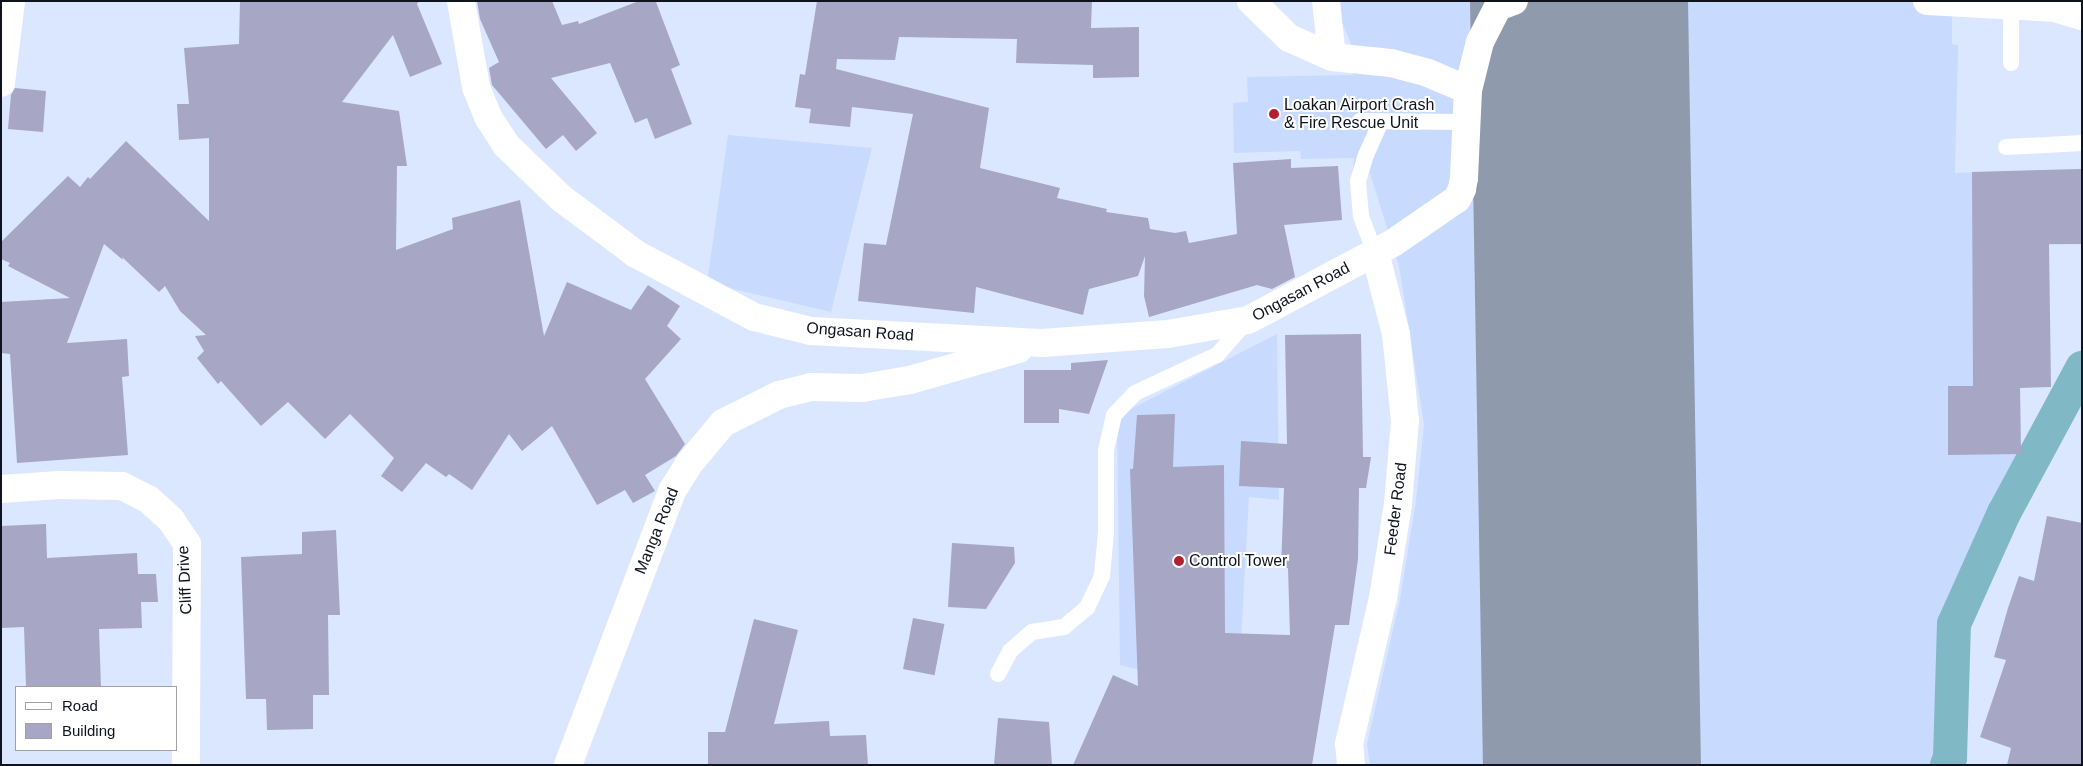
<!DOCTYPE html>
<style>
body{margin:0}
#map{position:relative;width:2083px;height:766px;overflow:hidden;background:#dae7fe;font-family:Helvetica,sans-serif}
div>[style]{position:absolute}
.built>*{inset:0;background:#c8dbff}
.canal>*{height:34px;margin:-17px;padding:0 17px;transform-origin:17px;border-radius:17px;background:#81b8c6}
.runway>*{height:218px;margin:-109px;padding:0 109px;transform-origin:109px;border-radius:109px;background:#909aad}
.building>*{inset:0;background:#a7a6c4;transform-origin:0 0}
.lane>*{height:16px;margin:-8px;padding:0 8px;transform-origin:8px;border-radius:8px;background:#fff}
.street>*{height:28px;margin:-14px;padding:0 14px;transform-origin:14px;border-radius:14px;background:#fff}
.dots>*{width:14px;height:14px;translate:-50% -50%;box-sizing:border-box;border:2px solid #fff;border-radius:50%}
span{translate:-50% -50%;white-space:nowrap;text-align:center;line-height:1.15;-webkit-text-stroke:4px #fff;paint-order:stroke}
.poi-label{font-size:16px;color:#0e131d}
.left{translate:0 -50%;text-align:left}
.street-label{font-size:16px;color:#0e131d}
.frame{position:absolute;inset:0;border:2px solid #0e131d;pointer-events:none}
.legend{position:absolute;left:15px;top:686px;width:162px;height:65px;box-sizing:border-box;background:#fff;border:1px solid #9fa1a5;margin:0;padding:6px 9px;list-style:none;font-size:15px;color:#0e131d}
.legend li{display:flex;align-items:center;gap:10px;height:25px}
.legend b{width:25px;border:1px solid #9fa1a5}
</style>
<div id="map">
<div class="built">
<div style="clip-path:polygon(1339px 1px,1952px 1px,1952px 44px,1958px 45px,1958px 52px,1955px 173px,2082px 169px,2082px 244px,2049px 245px,2020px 388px,2021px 454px,2041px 457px,1990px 547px,1977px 585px,1962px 620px,1958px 663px,1960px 765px,1370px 765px,1367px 744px,1400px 599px,1416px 500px,1424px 425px,1399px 266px,1368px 167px,1353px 169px,1354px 158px,1301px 159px,1300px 151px,1234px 153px,1233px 103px,1248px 102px,1247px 77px,1353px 75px,1351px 44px,1342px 22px)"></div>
<div style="clip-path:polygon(728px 135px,872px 148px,831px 312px,707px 283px)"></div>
<div style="clip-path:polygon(1277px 334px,1279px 500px,1249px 497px,1238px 693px,1120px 665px,1117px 416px)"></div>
</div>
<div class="canal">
<div style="left:1947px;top:765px;width:8px;rotate:-67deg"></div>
<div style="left:1950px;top:758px;width:134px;rotate:-88.3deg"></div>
<div style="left:1954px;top:624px;width:122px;rotate:-65.8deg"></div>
<div style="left:2004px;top:513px;width:165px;rotate:-61.7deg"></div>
</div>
<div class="runway">
<div style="left:1579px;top:1px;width:764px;rotate:89.03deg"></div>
</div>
<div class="building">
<div style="clip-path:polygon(240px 1px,419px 1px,417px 4px,442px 64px,410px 77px,393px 35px,342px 102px,399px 111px,407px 166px,397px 166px,396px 250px,453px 229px,452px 218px,520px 200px,544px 336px,567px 282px,631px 310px,648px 285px,680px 306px,667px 326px,681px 339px,645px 379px,685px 444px,676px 456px,645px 475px,655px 491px,633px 503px,625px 490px,597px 505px,552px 426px,522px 451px,509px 434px,472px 490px,449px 474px,446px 477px,426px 463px,402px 492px,381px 476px,394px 458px,350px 414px,325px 439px,288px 402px,261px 426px,221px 381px,218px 384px,197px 358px,204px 351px,195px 336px,206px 335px,180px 311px,165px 286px,159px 292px,122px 257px,123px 260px,104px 244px,67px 343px,127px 339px,129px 376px,122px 377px,128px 455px,17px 463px,10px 354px,1px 353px,1px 302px,70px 298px,8px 266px,10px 263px,1px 259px,1px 242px,68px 176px,80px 187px,88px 177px,90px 179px,126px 141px,209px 221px,209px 138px,179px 140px,177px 104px,189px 104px,184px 48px,239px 44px)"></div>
<div style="clip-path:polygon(477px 1px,552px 1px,562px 25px,578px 21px,579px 24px,639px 1px,656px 2px,680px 65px,671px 69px,692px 124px,655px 139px,647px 118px,635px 123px,610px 63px,551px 78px,597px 133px,576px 151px,563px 135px,546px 149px,492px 85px,489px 68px,499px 62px,480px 19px)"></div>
<div style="clip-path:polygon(817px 1px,1092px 1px,1091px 28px,1139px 27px,1139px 77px,1093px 78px,1093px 65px,1016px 63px,1017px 39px,899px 37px,895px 60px,837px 59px,836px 69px,989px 108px,980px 168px,1060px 188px,1057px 198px,1107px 209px,1106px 212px,1148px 218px,1150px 229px,1175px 233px,1186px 231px,1189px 243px,1237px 234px,1233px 163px,1291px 159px,1291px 168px,1338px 166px,1342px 220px,1284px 225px,1295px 277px,1272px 289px,1257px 285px,1149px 317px,1144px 296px,1145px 256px,1138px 276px,1089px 289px,1083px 315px,976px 287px,974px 313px,858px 301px,864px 243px,886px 245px,913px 114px,852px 107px,850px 127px,809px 123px,811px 109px,795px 107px,800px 74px,805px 75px)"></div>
<div style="clip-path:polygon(15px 88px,46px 91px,43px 132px,8px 129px,11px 95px)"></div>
<div style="clip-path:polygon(2082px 169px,2082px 244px,2049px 244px,2051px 387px,2020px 388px,2021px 454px,1948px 455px,1948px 386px,1973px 386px,1972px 172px)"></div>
<div style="clip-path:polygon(1361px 334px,1363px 457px,1371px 457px,1366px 488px,1359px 488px,1358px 559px,1349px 625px,1335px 625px,1312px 765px,1073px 765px,1113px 675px,1138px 686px,1130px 469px,1133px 469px,1137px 415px,1175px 414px,1173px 467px,1224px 465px,1225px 633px,1290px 635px,1288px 568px,1281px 568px,1284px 488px,1239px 486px,1241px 441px,1287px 444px,1285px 335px)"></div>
<div style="clip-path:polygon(1108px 360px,1089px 414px,1059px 409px,1059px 423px,1024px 423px,1024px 370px,1071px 370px,1071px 363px)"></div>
<div style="clip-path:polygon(2047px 516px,2082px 523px,2082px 765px,2007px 765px,2011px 748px,1980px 737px,2006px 660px,1994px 657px,2008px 608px,2019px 576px,2034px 581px)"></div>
<div style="clip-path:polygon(46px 524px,47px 558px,137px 553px,138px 574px,156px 574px,158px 602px,141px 602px,142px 628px,99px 629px,101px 687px,26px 687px,24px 627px,1px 628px,1px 526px)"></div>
<div style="clip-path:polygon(336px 530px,340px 615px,328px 615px,329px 695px,313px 695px,313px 729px,267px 730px,266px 699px,246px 699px,241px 557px,302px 554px,302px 532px)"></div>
<div style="clip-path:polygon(952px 543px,1014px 547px,1015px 563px,986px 609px,948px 607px)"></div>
<div style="left:913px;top:618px;width:32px;height:52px;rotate:11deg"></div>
<div style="clip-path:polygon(754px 619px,798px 630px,774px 724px,829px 721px,830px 736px,866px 735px,868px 765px,708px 765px,708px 732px,725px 732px)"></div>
<div style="clip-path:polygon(998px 718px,1049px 722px,1052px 765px,994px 765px)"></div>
</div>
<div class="lane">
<div style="left:2011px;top:63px;width:55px;rotate:-90deg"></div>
<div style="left:1360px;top:121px;width:105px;rotate:0.5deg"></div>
<div style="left:2006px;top:147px;width:76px;rotate:-3deg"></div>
<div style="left:1375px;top:253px;width:40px;rotate:-111deg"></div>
<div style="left:1361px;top:216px;width:35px;rotate:-95deg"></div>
<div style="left:1358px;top:181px;width:27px;rotate:-73deg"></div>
<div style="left:1366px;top:155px;width:36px;rotate:-66deg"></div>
<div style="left:998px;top:674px;width:26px;rotate:-62deg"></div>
<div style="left:1010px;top:651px;width:29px;rotate:-41deg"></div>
<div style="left:1032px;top:632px;width:32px;rotate:-9deg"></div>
<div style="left:1064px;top:627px;width:30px;rotate:-40deg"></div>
<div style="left:1087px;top:608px;width:35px;rotate:-65deg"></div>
<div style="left:1102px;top:576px;width:44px;rotate:-84.8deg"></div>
<div style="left:1106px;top:532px;width:82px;rotate:-90deg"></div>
<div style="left:1106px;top:450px;width:36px;rotate:-77deg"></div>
<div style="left:1114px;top:415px;width:30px;rotate:-46deg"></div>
<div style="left:1135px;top:393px;width:90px;rotate:-24.9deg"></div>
<div style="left:1217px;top:355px;width:47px;rotate:-48.5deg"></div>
</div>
<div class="street">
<div style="left:461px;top:1px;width:87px;rotate:80.1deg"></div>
<div style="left:476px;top:87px;width:32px;rotate:68deg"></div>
<div style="left:488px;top:117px;width:35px;rotate:57deg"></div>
<div style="left:507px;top:146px;width:75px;rotate:43.9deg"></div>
<div style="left:561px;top:198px;width:94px;rotate:36.7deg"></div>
<div style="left:636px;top:254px;width:134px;rotate:28.1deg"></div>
<div style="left:754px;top:317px;width:59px;rotate:13.8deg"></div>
<div style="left:811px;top:331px;width:231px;rotate:3deg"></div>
<div style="left:1042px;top:343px;width:126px;rotate:-4.1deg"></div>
<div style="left:1168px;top:334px;width:81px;rotate:-9.9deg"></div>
<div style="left:1248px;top:320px;width:164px;rotate:-28deg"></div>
<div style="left:1393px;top:243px;width:78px;rotate:-34.5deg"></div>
<div style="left:1457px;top:199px;width:11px;rotate:-63deg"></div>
<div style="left:1462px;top:189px;width:11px;rotate:-80deg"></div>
<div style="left:1464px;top:178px;width:88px;rotate:-87.4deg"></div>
<div style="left:1468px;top:90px;width:49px;rotate:-76deg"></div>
<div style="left:1480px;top:42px;width:39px;rotate:-63deg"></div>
<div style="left:1498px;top:7px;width:17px;rotate:-21deg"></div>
<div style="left:1251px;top:1px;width:53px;rotate:44.2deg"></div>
<div style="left:1289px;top:38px;width:47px;rotate:23.8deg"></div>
<div style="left:1332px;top:57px;width:59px;rotate:5.8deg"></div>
<div style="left:1391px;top:63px;width:38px;rotate:15deg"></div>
<div style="left:1428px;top:73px;width:43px;rotate:23deg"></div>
<div style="left:1326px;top:1px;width:56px;rotate:83.9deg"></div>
<div style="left:1927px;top:1px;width:128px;rotate:3.1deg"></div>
<div style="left:2055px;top:8px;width:28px;rotate:17deg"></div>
<div style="left:1px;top:83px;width:83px;rotate:-83deg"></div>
<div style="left:1px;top:489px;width:58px;rotate:-3.9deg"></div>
<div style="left:59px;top:485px;width:63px;rotate:0.9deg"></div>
<div style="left:122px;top:486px;width:29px;rotate:27deg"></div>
<div style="left:148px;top:499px;width:31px;rotate:42deg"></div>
<div style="left:171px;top:520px;width:29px;rotate:56deg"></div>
<div style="left:187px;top:544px;width:221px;rotate:90.3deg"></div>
<div style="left:568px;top:765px;width:293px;rotate:-69.2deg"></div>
<div style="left:672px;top:491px;width:31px;rotate:-58deg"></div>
<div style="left:688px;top:465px;width:55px;rotate:-50.2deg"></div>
<div style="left:723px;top:423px;width:63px;rotate:-26.6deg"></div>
<div style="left:779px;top:395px;width:33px;rotate:-14deg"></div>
<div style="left:811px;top:387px;width:51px;rotate:1.1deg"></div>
<div style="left:862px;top:388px;width:49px;rotate:-9.5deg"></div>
<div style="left:910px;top:380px;width:113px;rotate:-15.9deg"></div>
<div style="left:1351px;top:765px;width:21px;rotate:-95deg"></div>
<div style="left:1349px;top:744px;width:150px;rotate:-76.9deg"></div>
<div style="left:1383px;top:598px;width:95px;rotate:-80.9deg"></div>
<div style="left:1398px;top:504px;width:83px;rotate:-85.2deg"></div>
<div style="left:1405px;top:421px;width:87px;rotate:-95.9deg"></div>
<div style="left:1396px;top:334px;width:84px;rotate:-104.5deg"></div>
</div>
<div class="dots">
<div style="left:1274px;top:114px;background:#b21f2f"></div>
<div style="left:1179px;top:561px;background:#b21f2f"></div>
</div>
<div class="poi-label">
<span class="left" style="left:1284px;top:114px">Loakan Airport Crash<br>&amp; Fire Rescue Unit</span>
<span class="left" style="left:1189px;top:561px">Control Tower</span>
</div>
<div class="street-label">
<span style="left:1301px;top:292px;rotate:-28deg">Ongasan Road</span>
<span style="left:860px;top:332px;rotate:4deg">Ongasan Road</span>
<span style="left:1396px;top:509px;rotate:-83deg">Feeder Road</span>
<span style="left:657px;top:531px;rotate:-68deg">Manga Road</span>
<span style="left:185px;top:580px;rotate:-93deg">Cliff Drive</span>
</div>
<div class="frame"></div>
<ul class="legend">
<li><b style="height:6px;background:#fff"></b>Road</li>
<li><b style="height:14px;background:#a7a6c4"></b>Building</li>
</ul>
</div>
